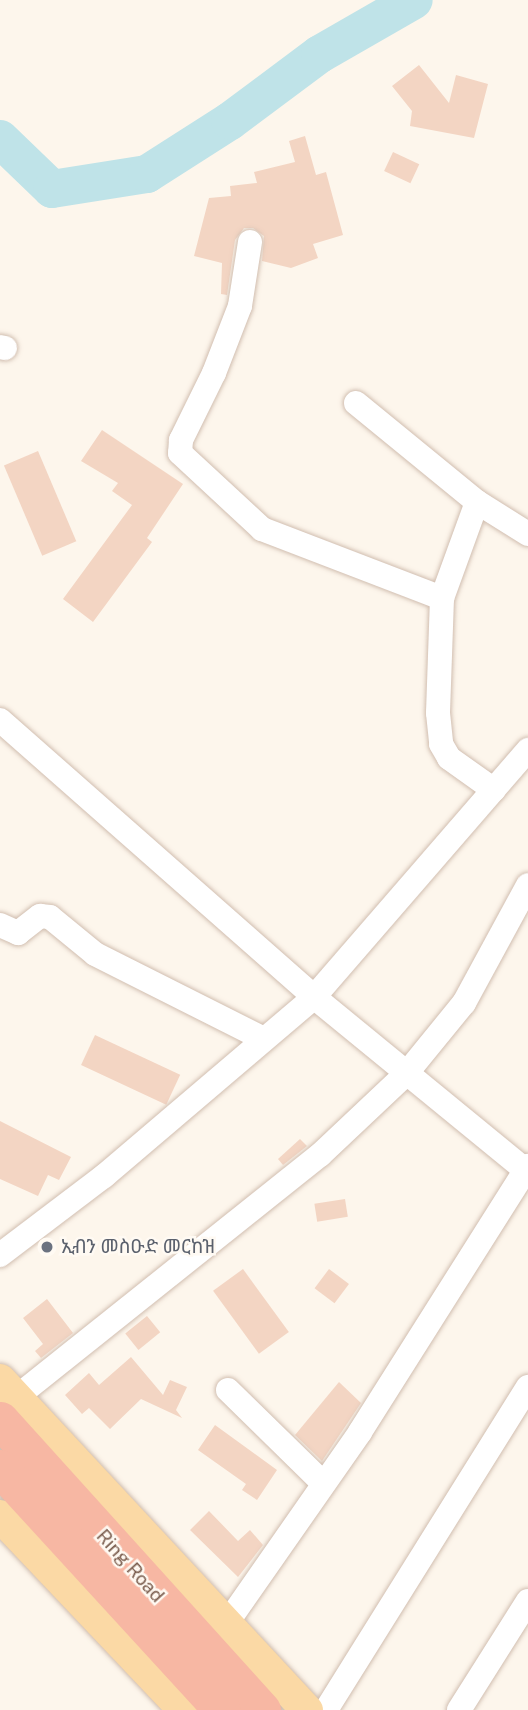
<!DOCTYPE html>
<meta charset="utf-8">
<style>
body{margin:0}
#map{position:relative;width:528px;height:1710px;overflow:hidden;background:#fdf6ec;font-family:"Public Sans","Noto Sans Ethiopic",sans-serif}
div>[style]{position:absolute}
.river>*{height:38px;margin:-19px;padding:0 19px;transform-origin:19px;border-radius:19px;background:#bfe3e8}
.building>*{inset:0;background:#f3d5c3;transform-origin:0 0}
.roads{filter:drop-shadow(0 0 2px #d1beb0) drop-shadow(0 0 2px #d1beb0)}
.minor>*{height:24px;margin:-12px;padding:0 12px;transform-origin:12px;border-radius:12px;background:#fff}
.major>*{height:32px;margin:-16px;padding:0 16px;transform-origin:16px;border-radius:16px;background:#fbd9a5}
.highway>*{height:37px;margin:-18.5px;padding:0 18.5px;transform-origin:18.5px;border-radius:18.5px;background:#f7b7a3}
.dots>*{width:19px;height:19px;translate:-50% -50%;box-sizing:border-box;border:4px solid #fffaf3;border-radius:50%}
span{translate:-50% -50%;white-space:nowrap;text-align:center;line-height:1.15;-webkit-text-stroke:5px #fffaf3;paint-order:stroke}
.worship-label{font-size:19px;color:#5b616d}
.left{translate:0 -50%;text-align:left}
.street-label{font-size:19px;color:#7a5c4d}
</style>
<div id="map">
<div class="river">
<div style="left:0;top:139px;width:72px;rotate:43.9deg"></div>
<div style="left:52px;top:189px;width:96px;rotate:-9deg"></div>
<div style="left:147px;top:174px;width:98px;rotate:-32.6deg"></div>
<div style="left:230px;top:121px;width:112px;rotate:-36.7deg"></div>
<div style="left:320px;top:54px;width:108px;rotate:-29.9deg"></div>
</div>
<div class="building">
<div style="clip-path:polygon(419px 65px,449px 103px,456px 75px,488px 84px,474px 138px,410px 126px,412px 111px,392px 86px)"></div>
<div style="clip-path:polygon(305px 136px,316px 175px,326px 172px,343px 235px,313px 244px,318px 258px,291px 268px,262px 261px,264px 236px,253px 228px,244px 228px,235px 240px,227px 295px,221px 294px,222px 263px,194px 256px,209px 198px,231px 196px,230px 186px,257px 183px,254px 172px,295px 162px,289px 141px)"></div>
<div style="left:393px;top:152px;width:29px;height:21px;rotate:25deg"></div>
<div style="clip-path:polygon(102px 430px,183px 484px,147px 538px,152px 542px,93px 622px,63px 599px,132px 505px,112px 491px,118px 483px,81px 461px)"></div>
<div style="left:38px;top:451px;width:98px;height:37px;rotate:67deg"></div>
<div style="left:95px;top:1035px;width:94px;height:33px;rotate:25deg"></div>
<div style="clip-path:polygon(0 1121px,71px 1157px,59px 1180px,48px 1175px,38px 1196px,0 1179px)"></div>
<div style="clip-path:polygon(300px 1139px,307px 1146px,283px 1165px,278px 1159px)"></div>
<div style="left:345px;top:1199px;width:18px;height:31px;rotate:81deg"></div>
<div style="left:243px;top:1269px;width:78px;height:37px;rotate:54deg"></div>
<div style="left:329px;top:1269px;width:25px;height:24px;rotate:37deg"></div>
<div style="clip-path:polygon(47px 1299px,73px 1333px,41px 1358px,35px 1351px,43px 1344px,23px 1318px)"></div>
<div style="left:147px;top:1316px;width:21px;height:28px;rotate:51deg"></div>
<div style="clip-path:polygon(131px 1357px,163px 1395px,170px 1380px,187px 1387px,176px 1410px,182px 1418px,141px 1399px,110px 1429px,89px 1408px,82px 1414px,65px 1395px,89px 1373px,99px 1385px)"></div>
<div style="clip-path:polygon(339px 1382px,361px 1403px,322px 1461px,295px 1435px)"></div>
<div style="clip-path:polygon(215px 1425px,277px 1470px,257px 1500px,242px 1490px,246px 1484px,198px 1450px)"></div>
<div style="clip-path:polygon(209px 1511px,238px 1541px,250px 1530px,263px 1545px,238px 1577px,190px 1530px)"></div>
</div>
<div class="roads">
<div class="minor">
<div style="left:250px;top:242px;width:65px;rotate:98.9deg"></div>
<div style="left:240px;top:306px;width:72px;rotate:111.2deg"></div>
<div style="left:214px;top:373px;width:75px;rotate:116.2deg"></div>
<div style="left:181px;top:440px;width:13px;rotate:94deg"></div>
<div style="left:180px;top:453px;width:112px;rotate:42.8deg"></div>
<div style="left:262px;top:529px;width:193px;rotate:21deg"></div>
<div style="left:0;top:347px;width:5px;rotate:11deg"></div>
<div style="left:356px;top:403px;width:156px;rotate:39.3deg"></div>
<div style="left:477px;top:502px;width:60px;rotate:32.1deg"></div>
<div style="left:477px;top:502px;width:102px;rotate:110deg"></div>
<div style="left:442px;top:598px;width:115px;rotate:92deg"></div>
<div style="left:438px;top:713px;width:31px;rotate:84deg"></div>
<div style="left:441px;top:744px;width:16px;rotate:60deg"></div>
<div style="left:449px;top:758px;width:55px;rotate:35.4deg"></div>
<div style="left:0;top:720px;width:419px;rotate:41.4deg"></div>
<div style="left:314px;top:997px;width:276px;rotate:39.3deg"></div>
<div style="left:0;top:925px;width:20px;rotate:24deg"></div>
<div style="left:18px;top:933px;width:28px;rotate:-38deg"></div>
<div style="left:40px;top:916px;width:10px;rotate:6deg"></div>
<div style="left:50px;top:917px;width:58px;rotate:39.4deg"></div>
<div style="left:95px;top:954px;width:189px;rotate:26.7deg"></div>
<div style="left:0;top:1255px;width:131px;rotate:-37.2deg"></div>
<div style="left:104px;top:1176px;width:276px;rotate:-40.4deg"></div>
<div style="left:314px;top:997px;width:327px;rotate:-49.1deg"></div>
<div style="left:228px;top:1390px;width:132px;rotate:44.4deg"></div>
<div style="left:18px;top:1396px;width:386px;rotate:-38.6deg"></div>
<div style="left:320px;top:1155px;width:118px;rotate:-43.3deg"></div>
<div style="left:406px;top:1074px;width:92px;rotate:-50.8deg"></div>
<div style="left:464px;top:1003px;width:134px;rotate:-61.5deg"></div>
<div style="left:227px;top:1623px;width:233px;rotate:-55.1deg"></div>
<div style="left:360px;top:1432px;width:315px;rotate:-57.7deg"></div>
<div style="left:326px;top:1710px;width:381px;rotate:-58deg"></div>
<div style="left:459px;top:1710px;width:129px;rotate:-57.7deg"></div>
</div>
<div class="major">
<div style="left:0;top:1380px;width:451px;rotate:47.1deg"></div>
<div style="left:0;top:1516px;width:267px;rotate:46.5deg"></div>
</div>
<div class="highway">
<div style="left:0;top:1420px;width:391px;rotate:47.9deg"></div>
<div style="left:0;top:1468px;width:328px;rotate:47.5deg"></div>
</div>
</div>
<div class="dots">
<div style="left:47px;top:1247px;background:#6b7280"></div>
</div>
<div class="worship-label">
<span class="left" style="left:61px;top:1247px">ኢብን መስዑድ መርከዝ</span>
</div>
<div class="street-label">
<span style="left:130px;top:1566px;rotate:48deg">Ring Road</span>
</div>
</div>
